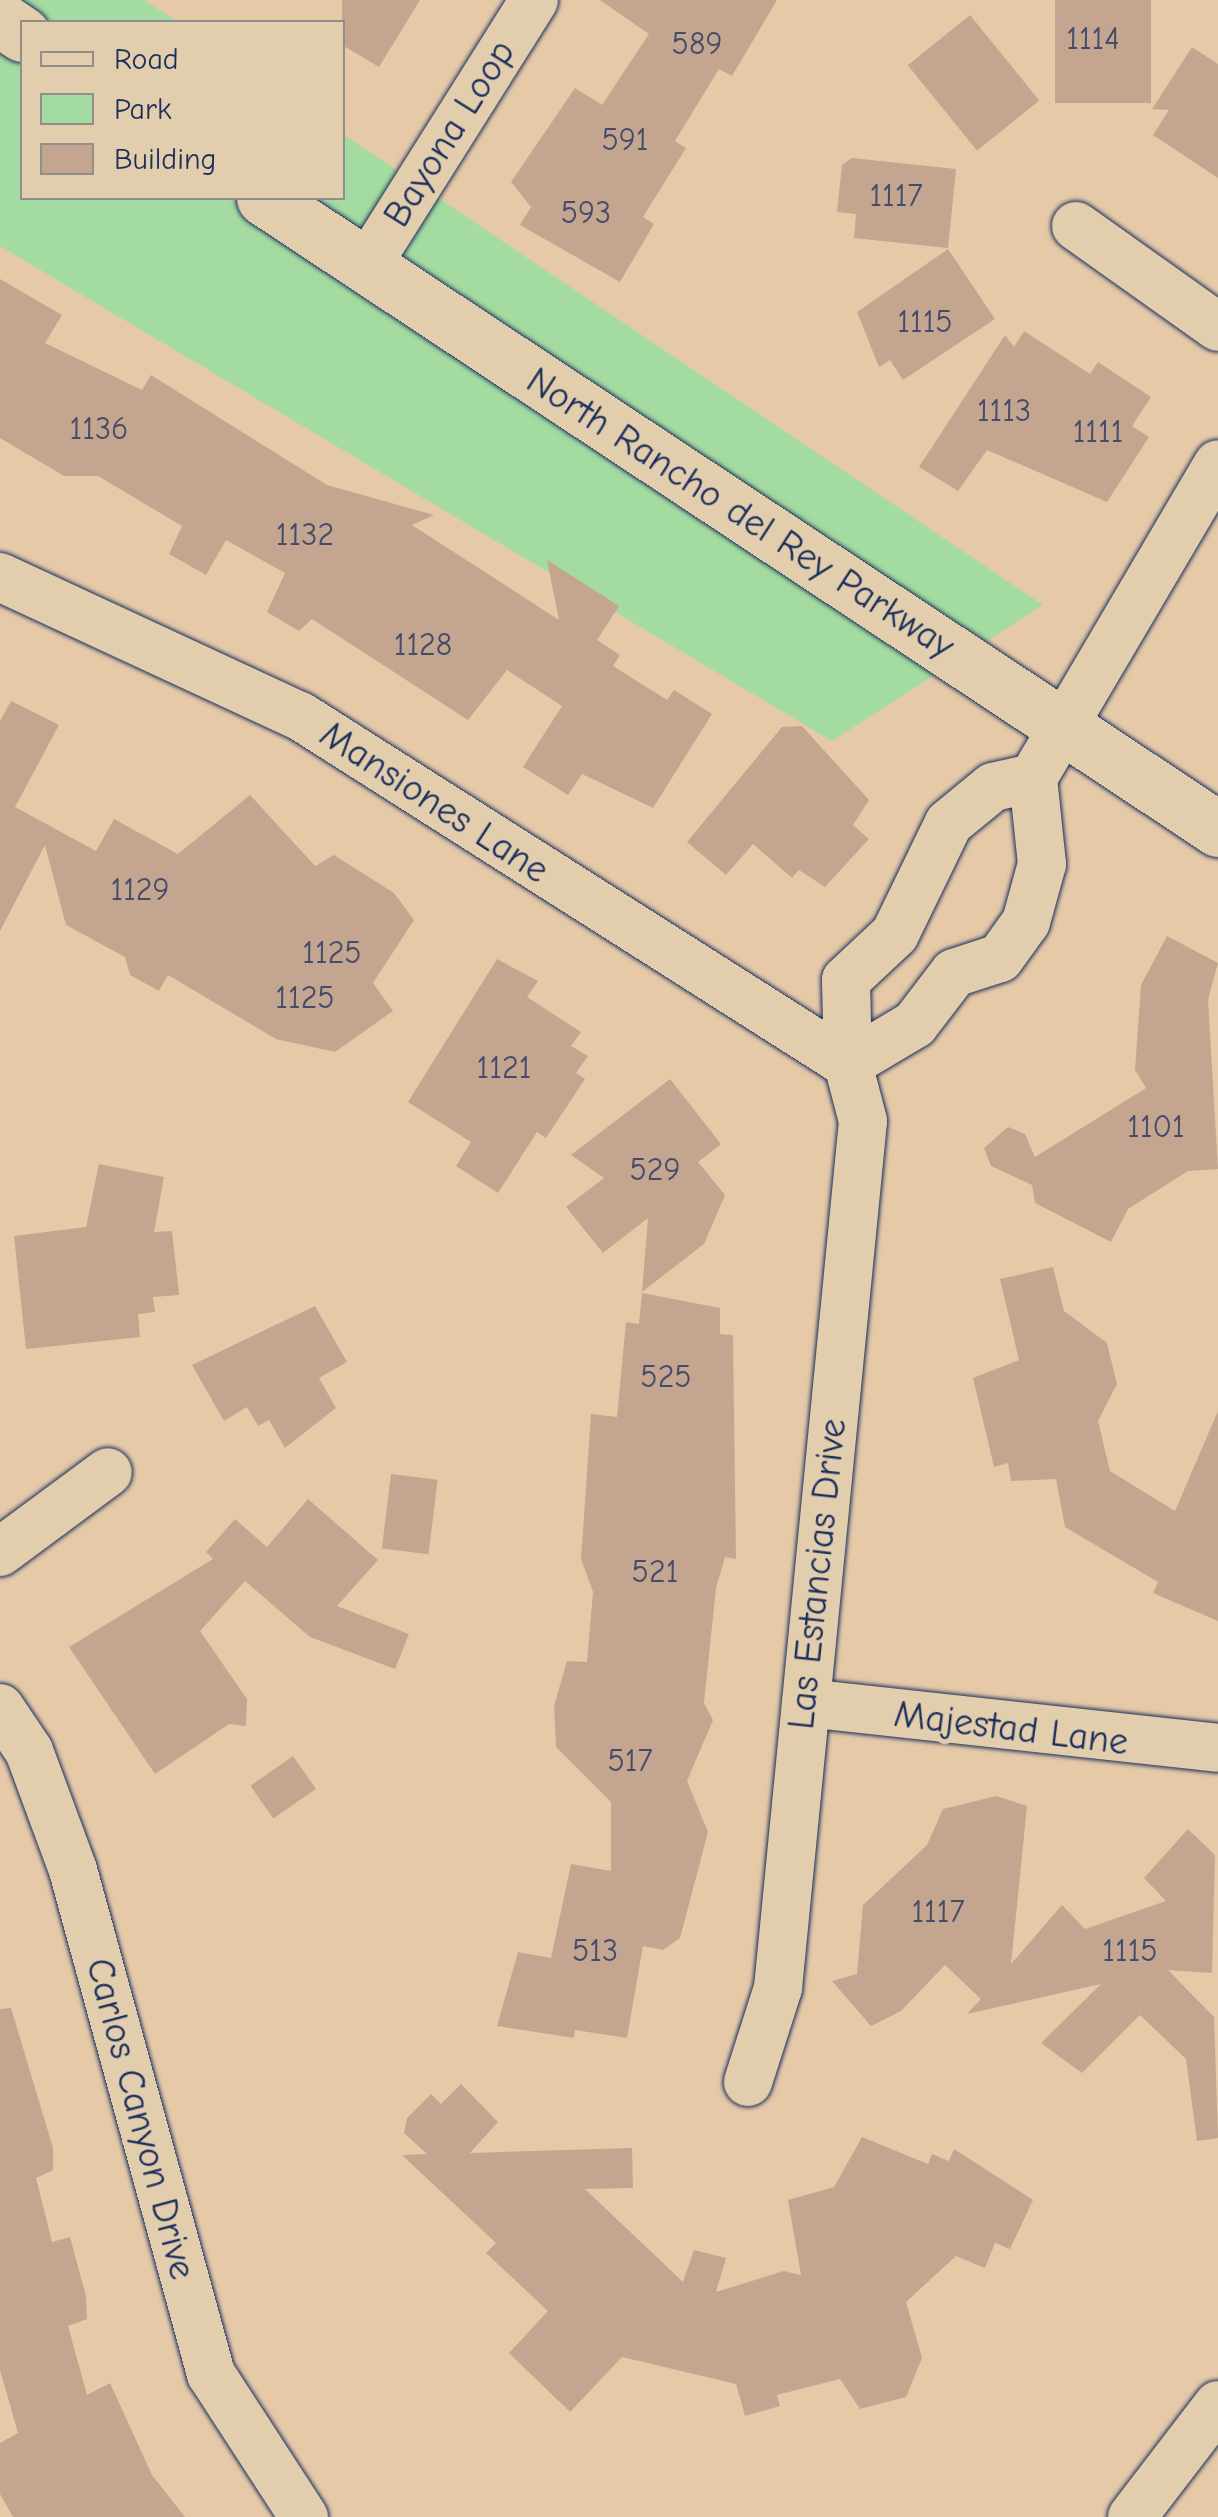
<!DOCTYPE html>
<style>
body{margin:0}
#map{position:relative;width:1218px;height:2517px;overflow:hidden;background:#e6caa8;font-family:"Comic Neue",sans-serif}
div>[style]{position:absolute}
.green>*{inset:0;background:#a4dba0}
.building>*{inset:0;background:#c4a590;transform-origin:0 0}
.roads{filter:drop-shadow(0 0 2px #1b2f5e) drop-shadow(0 0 2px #1b2f5e)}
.minor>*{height:48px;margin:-24px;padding:0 24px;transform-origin:24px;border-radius:24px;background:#e2cdac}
.tertiary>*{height:55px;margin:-27.5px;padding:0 27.5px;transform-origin:27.5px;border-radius:27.5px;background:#e2cdac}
span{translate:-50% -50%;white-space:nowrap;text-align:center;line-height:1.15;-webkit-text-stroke:10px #e2cdac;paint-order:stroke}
.number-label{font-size:32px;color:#454c6a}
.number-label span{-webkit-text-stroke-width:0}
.street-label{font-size:38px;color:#1b2f5e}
.legend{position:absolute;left:20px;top:20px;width:325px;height:180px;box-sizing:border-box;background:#e2cdac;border:2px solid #928e8d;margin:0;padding:12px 18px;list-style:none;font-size:30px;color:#1b2f5e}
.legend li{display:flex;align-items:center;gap:20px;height:50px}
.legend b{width:50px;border:2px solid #928e8d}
</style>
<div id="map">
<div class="green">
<div style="clip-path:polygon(0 0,144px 0,178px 22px,22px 22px,22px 198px,342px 198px,343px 134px,1043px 605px,832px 741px,0 246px)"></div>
</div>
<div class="building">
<div style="clip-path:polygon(342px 0,420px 0,379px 67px,342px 45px)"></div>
<div style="clip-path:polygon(600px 0,777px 0,732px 76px,719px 69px,675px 141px,686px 148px,643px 217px,654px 224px,620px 282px,520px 225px,531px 207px,511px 182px,575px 88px,602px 105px,649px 34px)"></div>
<div style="left:1055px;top:0;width:96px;height:103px"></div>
<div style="left:970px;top:15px;width:110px;height:80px;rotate:51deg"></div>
<div style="clip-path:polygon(1192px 47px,1218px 64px,1218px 178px,1153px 135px,1169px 110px,1152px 109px)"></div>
<div style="clip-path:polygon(852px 158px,956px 169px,948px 248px,854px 238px,856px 214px,837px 212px,842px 165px)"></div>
<div style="clip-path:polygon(948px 249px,995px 319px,903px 380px,890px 360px,879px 367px,857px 312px)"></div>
<div style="clip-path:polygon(0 279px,62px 315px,45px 343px,142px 390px,151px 375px,327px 485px,434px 515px,412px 525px,559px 620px,547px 560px,619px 606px,597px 640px,620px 655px,613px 666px,667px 700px,674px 690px,712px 714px,653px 808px,582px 774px,568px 795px,523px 767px,562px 706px,507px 670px,468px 720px,312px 619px,299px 631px,267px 612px,285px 573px,226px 540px,206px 575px,169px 554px,182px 526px,98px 476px,64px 476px,0 438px)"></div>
<div style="clip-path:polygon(1024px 331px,1090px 374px,1098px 362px,1151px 397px,1132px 426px,1149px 437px,1107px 502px,987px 450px,958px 491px,919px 467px,1005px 335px,1014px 347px)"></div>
<div style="clip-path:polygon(11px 701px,59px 725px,15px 807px,96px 851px,114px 819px,178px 854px,250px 795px,315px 866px,334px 855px,394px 893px,414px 920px,373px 983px,393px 1011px,335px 1052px,276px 1039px,168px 975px,159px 991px,130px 975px,125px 957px,66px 925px,45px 845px,0 931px,0 721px)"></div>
<div style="clip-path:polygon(802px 726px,869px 800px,853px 825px,869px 839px,825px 887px,799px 870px,792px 878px,753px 844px,726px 875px,687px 842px,782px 727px)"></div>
<div style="clip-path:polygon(1167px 936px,1218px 963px,1208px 1000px,1218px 1169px,1188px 1171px,1128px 1209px,1111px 1242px,1035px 1203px,1032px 1185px,991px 1166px,984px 1148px,1008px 1127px,1025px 1134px,1035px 1157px,1146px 1088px,1135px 1070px,1141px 985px)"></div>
<div style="clip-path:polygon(497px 959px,538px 981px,527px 997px,581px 1032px,571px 1046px,588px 1056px,576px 1073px,585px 1079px,546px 1138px,537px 1132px,498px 1193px,456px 1166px,471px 1142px,408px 1102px)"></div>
<div style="clip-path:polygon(670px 1079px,721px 1144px,698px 1162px,725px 1195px,704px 1244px,642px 1292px,648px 1218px,603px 1253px,566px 1207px,604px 1178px,571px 1155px)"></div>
<div style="clip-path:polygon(99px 1164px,164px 1177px,154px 1232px,172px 1231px,179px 1295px,153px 1297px,155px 1312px,138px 1314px,140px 1337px,26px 1349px,14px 1236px,86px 1227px)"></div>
<div style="clip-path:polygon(1053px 1267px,1064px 1311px,1107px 1343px,1117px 1384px,1098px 1421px,1110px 1471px,1175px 1511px,1218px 1411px,1218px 1621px,1153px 1593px,1158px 1582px,1065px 1527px,1056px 1479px,1011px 1481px,1008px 1463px,994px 1467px,973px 1378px,1019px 1360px,1000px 1279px)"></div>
<div style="clip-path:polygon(642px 1293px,720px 1308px,720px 1334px,733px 1335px,736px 1559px,725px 1557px,716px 1588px,704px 1703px,713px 1720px,687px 1781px,708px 1832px,680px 1938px,663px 1950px,643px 1946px,627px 2038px,575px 2030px,574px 2038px,497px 2026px,518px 1952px,551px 1958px,571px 1864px,611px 1871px,611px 1802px,556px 1747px,554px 1706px,567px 1661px,587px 1662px,593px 1592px,581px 1559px,591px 1414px,617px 1417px,626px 1322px,639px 1324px)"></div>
<div style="clip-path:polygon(315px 1306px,347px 1362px,319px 1378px,336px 1408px,285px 1448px,269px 1420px,258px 1426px,247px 1407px,224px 1421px,192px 1365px)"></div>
<div style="left:391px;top:1474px;width:47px;height:75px;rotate:7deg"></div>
<div style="clip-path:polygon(308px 1499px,378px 1560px,337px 1606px,409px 1634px,395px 1669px,310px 1637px,245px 1581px,200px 1631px,247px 1699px,246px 1726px,229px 1724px,155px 1774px,69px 1647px,213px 1559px,206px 1552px,235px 1519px,267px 1547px)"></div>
<div style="left:293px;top:1756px;width:40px;height:52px;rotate:55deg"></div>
<div style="clip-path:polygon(996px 1796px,1027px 1806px,1011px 1964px,1062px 1905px,1085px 1929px,1166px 1901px,1144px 1878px,1188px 1829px,1215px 1855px,1212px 1973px,1168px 1970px,1214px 2017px,1218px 2138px,1197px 2141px,1186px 2059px,1140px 2015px,1082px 2073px,1041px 2043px,1101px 1984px,967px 2014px,981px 1999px,945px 1965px,901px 2011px,871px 2026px,832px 1981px,857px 1974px,863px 1905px,927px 1845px,943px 1809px)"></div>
<div style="clip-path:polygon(11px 2008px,53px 2148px,53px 2170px,36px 2178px,52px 2242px,70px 2237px,86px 2296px,87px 2319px,68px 2326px,87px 2395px,110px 2383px,152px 2475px,185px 2517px,13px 2517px,0 2494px,0 2443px,18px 2433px,0 2370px,0 2009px)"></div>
<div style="clip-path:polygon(461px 2084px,498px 2122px,470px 2153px,632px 2148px,633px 2188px,585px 2189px,683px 2282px,694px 2250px,726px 2258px,716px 2292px,784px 2271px,801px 2275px,788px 2200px,834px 2187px,862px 2137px,928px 2164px,932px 2154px,949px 2161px,954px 2149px,1033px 2200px,1010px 2249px,995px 2243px,985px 2268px,956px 2256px,906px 2302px,922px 2358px,906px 2397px,860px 2409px,840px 2379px,777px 2395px,780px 2406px,745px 2416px,736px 2384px,622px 2357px,570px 2412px,509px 2353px,548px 2311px,486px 2253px,496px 2243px,402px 2155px,427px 2154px,404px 2133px,407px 2118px,431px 2094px,441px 2104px)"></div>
</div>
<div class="roads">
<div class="minor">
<div style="left:1076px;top:226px;width:174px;rotate:35.4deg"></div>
<div style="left:366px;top:267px;width:315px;rotate:-57.8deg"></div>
<div style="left:0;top:577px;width:331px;rotate:24.9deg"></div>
<div style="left:300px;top:716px;width:649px;rotate:32.42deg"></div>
<div style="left:848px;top:1064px;width:78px;rotate:-30.8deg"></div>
<div style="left:915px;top:1024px;width:64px;rotate:-52.6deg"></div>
<div style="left:954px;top:973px;width:48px;rotate:-18.1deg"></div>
<div style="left:1000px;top:958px;width:44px;rotate:-54.2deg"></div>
<div style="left:1026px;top:922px;width:60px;rotate:-74.6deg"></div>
<div style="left:1042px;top:864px;width:86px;rotate:-96deg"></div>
<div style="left:1033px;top:778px;width:364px;rotate:-59.5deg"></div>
<div style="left:0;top:1552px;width:134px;rotate:-36.5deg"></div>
<div style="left:806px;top:1703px;width:414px;rotate:6.2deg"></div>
<div style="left:0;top:1708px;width:52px;rotate:56deg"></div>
<div style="left:29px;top:1751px;width:127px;rotate:69.7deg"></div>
<div style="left:73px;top:1870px;width:523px;rotate:74.69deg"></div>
<div style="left:211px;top:2374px;width:171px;rotate:57deg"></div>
<div style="left:748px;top:2082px;width:99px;rotate:-72.3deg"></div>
<div style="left:778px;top:1988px;width:871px;rotate:-84.4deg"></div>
<div style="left:863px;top:1121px;width:59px;rotate:-104.7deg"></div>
<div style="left:848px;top:1064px;width:84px;rotate:-91.4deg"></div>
<div style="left:846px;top:980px;width:67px;rotate:-43.2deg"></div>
<div style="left:895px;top:934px;width:123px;rotate:-64.1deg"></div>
<div style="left:949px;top:823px;width:57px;rotate:-39.3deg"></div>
<div style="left:993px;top:787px;width:41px;rotate:-12.7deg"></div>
<div style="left:1132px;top:2517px;width:141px;rotate:-52.5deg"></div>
</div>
<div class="tertiary">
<div style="left:0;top:19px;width:27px;rotate:34deg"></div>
<div style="left:264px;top:198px;width:1144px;rotate:33.48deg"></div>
</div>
</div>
<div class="number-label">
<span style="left:1093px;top:39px">1114</span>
<span style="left:697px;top:44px">589</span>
<span style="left:625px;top:140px">591</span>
<span style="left:896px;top:196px">1117</span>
<span style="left:586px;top:213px">593</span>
<span style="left:925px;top:322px">1115</span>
<span style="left:1004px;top:411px">1113</span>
<span style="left:99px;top:429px">1136</span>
<span style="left:1098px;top:432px">1111</span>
<span style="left:305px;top:535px">1132</span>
<span style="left:423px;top:645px">1128</span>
<span style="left:140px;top:890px">1129</span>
<span style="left:332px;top:953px">1125</span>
<span style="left:305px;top:998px">1125</span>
<span style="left:504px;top:1068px">1121</span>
<span style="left:1156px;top:1127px">1101</span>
<span style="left:655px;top:1170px">529</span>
<span style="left:666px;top:1377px">525</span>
<span style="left:655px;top:1572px">521</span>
<span style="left:630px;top:1761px">517</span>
<span style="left:938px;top:1912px">1117</span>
<span style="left:595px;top:1951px">513</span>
<span style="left:1130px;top:1951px">1115</span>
</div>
<div class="street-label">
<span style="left:450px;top:134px;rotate:-58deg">Bayona Loop</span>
<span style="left:740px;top:514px;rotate:33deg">North Rancho del Rey Parkway</span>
<span style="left:434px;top:803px;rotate:33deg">Mansiones Lane</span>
<span style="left:818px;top:1574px;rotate:-84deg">Las Estancias Drive</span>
<span style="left:1011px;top:1729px;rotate:7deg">Majestad Lane</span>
<span style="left:140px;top:2119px;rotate:75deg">Carlos Canyon Drive</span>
</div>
<ul class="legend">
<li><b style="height:12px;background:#e2cdac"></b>Road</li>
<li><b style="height:28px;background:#a4dba0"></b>Park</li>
<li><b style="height:28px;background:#c4a590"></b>Building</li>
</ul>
</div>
